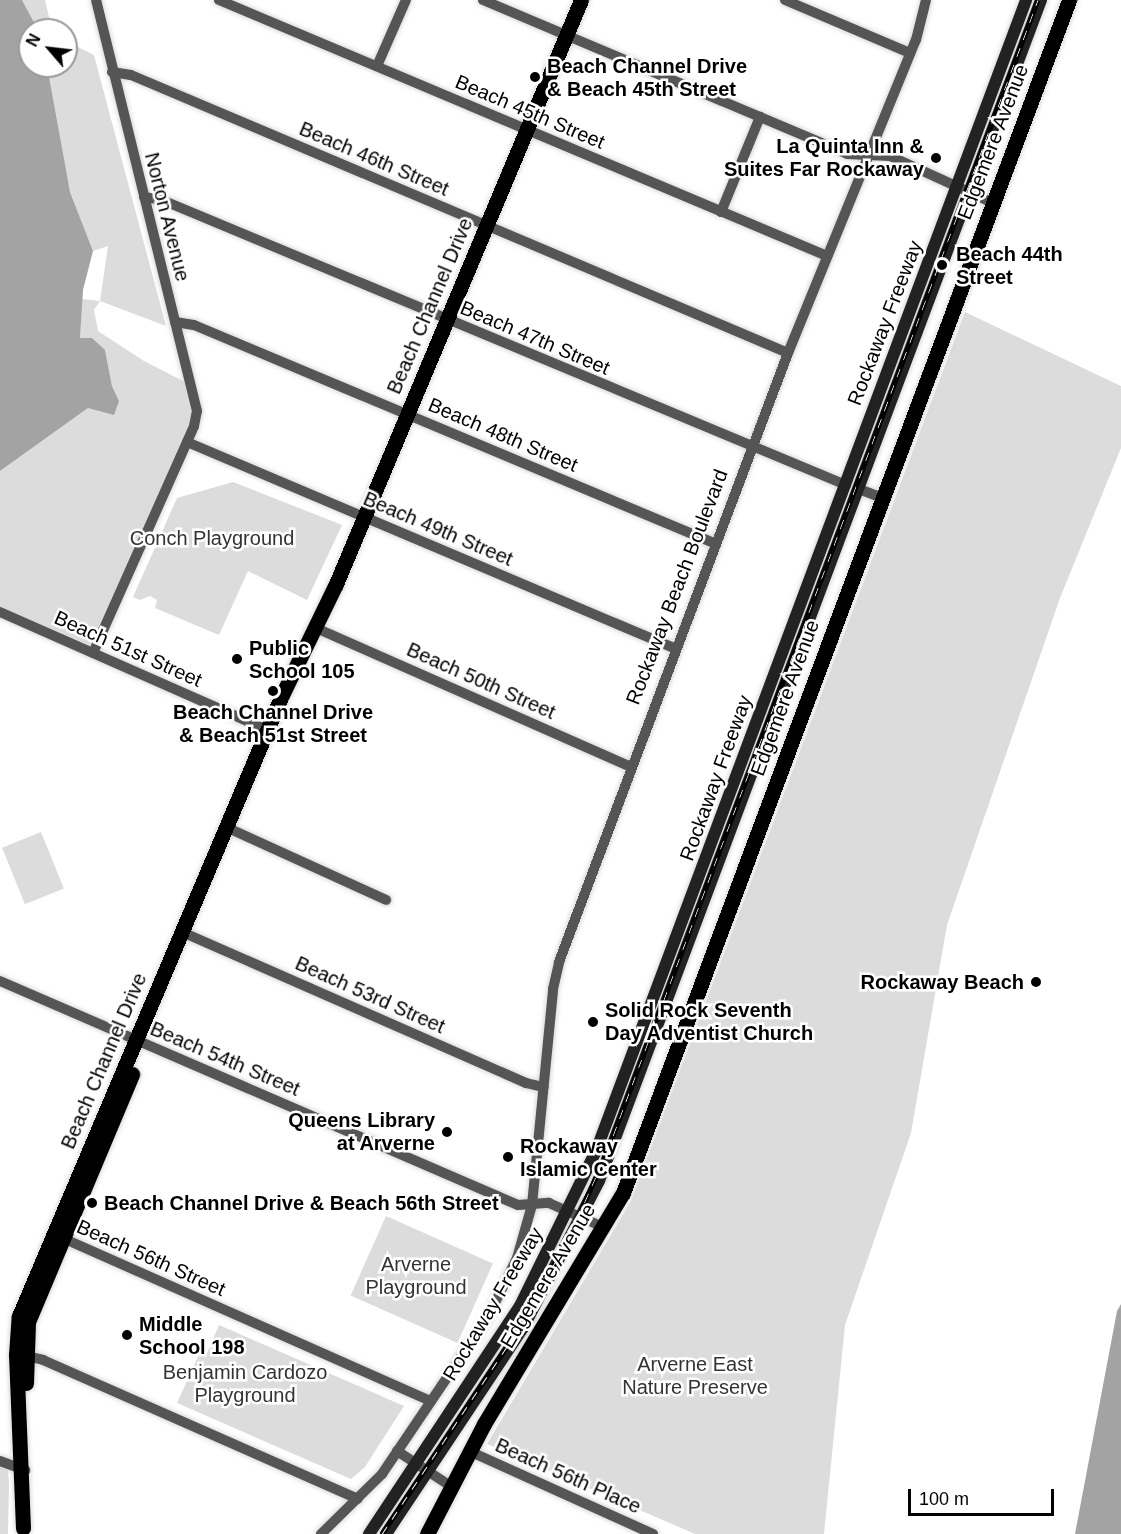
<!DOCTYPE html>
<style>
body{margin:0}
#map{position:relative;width:1121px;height:1534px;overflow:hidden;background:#fff;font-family:Arial,sans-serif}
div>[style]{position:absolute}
.green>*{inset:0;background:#dcdcdc;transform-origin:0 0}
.water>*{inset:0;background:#a3a3a3}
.roads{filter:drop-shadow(0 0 2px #dbdbdb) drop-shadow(0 0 2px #dbdbdb)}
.street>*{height:10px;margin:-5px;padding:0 5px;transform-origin:5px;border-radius:5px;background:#555}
.secondary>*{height:12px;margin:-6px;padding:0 6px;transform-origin:6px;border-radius:6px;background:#222}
.primary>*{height:15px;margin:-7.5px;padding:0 7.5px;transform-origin:7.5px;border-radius:7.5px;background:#000}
.rail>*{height:5px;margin-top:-2.5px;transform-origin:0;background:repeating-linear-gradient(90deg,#fff 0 9px,#000 0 18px);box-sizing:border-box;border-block:2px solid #000}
.dots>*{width:16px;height:16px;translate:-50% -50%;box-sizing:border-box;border:3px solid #fff;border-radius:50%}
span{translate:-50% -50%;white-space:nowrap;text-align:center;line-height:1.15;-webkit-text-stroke:5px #fff;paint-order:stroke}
.poi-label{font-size:20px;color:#000;font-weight:700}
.left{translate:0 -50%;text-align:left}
.right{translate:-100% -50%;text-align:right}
.street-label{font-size:20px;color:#000}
.park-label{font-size:20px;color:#333}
.north{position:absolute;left:18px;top:18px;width:60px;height:60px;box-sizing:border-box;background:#fff;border:2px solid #999;border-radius:50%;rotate:298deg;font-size:16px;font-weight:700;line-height:24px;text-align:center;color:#000}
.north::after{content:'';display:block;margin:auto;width:21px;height:27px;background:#000;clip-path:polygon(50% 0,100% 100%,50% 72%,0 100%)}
.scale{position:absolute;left:908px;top:1489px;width:146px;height:27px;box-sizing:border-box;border:3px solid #000;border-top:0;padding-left:8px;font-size:18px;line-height:21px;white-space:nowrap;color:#000;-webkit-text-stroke:4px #fff;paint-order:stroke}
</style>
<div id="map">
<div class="green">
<div style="clip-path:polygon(22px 0,45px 0,52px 30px,38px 30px)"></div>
<div style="clip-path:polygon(66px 41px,94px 55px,166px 326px,100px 301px,94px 310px,98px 331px,144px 361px,191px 385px,197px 416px,93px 653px,0 612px,0 471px,88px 408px,119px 401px,112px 386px,105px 350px,80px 338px,82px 299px,100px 301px,108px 246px,93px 251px,70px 192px,60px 144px,47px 66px,66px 66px)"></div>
<div style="clip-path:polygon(965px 312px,1121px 386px,1121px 448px,1060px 598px,947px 925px,911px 1133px,845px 1325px,824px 1534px,695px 1534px,487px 1444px,631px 1201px)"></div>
<div style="clip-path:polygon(233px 482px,342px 525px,307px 600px,248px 571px,219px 635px,155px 608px,157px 600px,150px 596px,140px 600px,133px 597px,177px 498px)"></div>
<div style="left:41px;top:832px;width:61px;height:42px;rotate:68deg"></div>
<div style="left:386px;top:1216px;width:117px;height:87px;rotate:24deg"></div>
<div style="clip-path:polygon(219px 1325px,404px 1406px,365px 1467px,351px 1479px,177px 1403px,200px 1352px,207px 1353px)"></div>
<div style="clip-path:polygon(0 1461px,7px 1464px,9px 1481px,8px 1534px,0 1534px)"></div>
</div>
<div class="water">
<div style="clip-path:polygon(0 0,22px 0,38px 30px,30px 30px,30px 66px,47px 66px,70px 192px,93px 251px,83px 290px,80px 338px,92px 338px,105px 350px,112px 386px,119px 401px,114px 415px,88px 408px,0 471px)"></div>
<div style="clip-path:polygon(1121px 1304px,1121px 1534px,1075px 1534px,1117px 1311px)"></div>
</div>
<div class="roads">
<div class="street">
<div style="left:219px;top:0;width:660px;rotate:22.83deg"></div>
<div style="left:483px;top:0;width:395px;rotate:22.9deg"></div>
<div style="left:847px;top:154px;width:43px;rotate:2.7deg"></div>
<div style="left:890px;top:156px;width:113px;rotate:24.5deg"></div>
<div style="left:785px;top:0;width:136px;rotate:23deg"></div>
<div style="left:377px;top:66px;width:72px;rotate:-66.3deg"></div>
<div style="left:112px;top:72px;width:19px;rotate:9deg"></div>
<div style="left:131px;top:75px;width:713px;rotate:22.93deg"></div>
<div style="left:144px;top:197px;width:18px;rotate:9deg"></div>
<div style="left:162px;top:200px;width:741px;rotate:22.62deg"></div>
<div style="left:721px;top:212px;width:103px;rotate:-67.7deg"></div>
<div style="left:175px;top:322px;width:19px;rotate:9deg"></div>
<div style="left:194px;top:325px;width:566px;rotate:22.76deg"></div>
<div style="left:187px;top:442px;width:531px;rotate:22.94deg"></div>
<div style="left:859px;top:489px;width:25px;rotate:21deg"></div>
<div style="left:0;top:612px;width:300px;rotate:23.8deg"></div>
<div style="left:316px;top:628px;width:344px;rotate:23.8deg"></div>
<div style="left:93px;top:653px;width:248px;rotate:-66deg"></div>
<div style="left:194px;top:426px;width:15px;rotate:-79deg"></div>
<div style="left:197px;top:411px;width:423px;rotate:-103.8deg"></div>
<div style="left:226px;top:827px;width:176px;rotate:24.5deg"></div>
<div style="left:182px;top:932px;width:376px;rotate:23.7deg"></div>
<div style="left:526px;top:1083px;width:18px;rotate:13deg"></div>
<div style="left:0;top:981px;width:564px;rotate:23.39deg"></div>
<div style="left:518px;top:1205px;width:31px;rotate:-4deg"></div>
<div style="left:549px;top:1203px;width:59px;rotate:24deg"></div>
<div style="left:58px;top:1236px;width:408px;rotate:23.9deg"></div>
<div style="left:22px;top:1355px;width:22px;rotate:13deg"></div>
<div style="left:43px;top:1360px;width:344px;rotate:23.8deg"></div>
<div style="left:397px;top:1451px;width:66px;rotate:33.2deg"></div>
<div style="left:469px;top:1451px;width:202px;rotate:24.3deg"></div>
<div style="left:0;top:1461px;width:27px;rotate:20deg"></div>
<div style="left:321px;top:1534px;width:86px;rotate:-44.5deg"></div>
<div style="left:382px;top:1474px;width:189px;rotate:-56deg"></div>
<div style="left:488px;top:1317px;width:66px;rotate:-63.8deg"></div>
<div style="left:517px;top:1258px;width:55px;rotate:-74.2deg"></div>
<div style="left:532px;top:1205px;width:217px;rotate:-84.4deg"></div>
<div style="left:553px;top:989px;width:28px;rotate:-77deg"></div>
<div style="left:559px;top:962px;width:651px;rotate:-69.39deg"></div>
<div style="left:788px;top:353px;width:338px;rotate:-67.8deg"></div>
<div style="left:916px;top:40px;width:41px;rotate:-76deg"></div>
</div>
<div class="secondary">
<div style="left:369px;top:1534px;width:273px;rotate:-56.5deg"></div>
<div style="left:520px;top:1306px;width:173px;rotate:-63.9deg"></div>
<div style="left:596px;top:1151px;width:1229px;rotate:-69.51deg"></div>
<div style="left:386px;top:1534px;width:247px;rotate:-56.4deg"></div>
<div style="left:523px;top:1328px;width:165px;rotate:-62.7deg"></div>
<div style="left:599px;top:1181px;width:1261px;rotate:-69.48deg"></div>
</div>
<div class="primary">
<div style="left:26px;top:1383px;width:61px;rotate:-88.1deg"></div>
<div style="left:28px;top:1322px;width:269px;rotate:-67.2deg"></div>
<div style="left:23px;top:1528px;width:173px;rotate:-92.3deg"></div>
<div style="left:16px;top:1355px;width:39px;rotate:-86deg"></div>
<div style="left:19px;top:1316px;width:674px;rotate:-67.05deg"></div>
<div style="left:282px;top:695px;width:123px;rotate:-64.1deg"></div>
<div style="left:336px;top:584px;width:633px;rotate:-67.24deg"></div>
<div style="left:427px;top:1534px;width:124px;rotate:-62.6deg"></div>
<div style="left:484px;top:1424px;width:270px;rotate:-59deg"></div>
<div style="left:623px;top:1193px;width:1274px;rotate:-69.5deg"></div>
</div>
</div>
<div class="rail">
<div style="left:382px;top:1534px;width:245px;rotate:-56.3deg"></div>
<div style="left:518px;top:1330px;width:108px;rotate:-61.3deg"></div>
<div style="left:570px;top:1235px;width:91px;rotate:-66deg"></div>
<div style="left:607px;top:1152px;width:1230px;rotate:-69.49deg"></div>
</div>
<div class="dots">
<div style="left:535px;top:77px;background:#000"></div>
<div style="left:936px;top:158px;background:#000"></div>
<div style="left:942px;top:265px;background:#000"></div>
<div style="left:237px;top:659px;background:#000"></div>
<div style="left:273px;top:691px;background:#000"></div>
<div style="left:1036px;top:982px;background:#000"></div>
<div style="left:593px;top:1022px;background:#000"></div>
<div style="left:447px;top:1132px;background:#000"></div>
<div style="left:508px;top:1157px;background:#000"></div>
<div style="left:92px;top:1203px;background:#000"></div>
<div style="left:127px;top:1335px;background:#000"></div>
</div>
<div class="poi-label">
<span class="left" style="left:547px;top:78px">Beach Channel Drive<br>&amp; Beach 45th Street</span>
<span class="right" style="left:924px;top:158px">La Quinta Inn &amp;<br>Suites Far Rockaway</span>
<span class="left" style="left:956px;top:266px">Beach 44th<br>Street</span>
<span class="left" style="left:249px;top:660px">Public<br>School 105</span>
<span style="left:273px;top:724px">Beach Channel Drive<br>&amp; Beach 51st Street</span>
<span class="right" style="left:1024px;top:982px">Rockaway Beach</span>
<span class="left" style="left:605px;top:1022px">Solid Rock Seventh<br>Day Adventist Church</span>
<span class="right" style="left:435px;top:1132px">Queens Library<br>at Arverne</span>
<span class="left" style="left:520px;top:1158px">Rockaway<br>Islamic Center</span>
<span class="left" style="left:104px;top:1203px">Beach Channel Drive &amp; Beach 56th Street</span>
<span class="left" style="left:139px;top:1336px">Middle<br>School 198</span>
</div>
<div class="street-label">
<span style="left:530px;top:112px;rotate:23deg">Beach 45th Street</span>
<span style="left:993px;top:142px;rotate:-69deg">Edgemere Avenue</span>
<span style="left:374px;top:159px;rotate:23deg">Beach 46th Street</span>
<span style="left:167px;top:217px;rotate:76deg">Norton Avenue</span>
<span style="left:430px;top:306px;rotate:-67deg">Beach Channel Drive</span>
<span style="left:885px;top:323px;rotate:-69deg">Rockaway Freeway</span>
<span style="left:535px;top:338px;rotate:23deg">Beach 47th Street</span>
<span style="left:503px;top:435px;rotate:23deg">Beach 48th Street</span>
<span style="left:438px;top:529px;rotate:23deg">Beach 49th Street</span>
<span style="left:677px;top:587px;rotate:-69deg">Rockaway Beach Boulevard</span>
<span style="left:128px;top:649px;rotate:24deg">Beach 51st Street</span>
<span style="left:481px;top:681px;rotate:24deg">Beach 50th Street</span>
<span style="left:785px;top:698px;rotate:-70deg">Edgemere Avenue</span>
<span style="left:716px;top:778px;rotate:-70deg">Rockaway Freeway</span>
<span style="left:370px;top:995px;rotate:24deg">Beach 53rd Street</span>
<span style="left:225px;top:1059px;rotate:23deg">Beach 54th Street</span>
<span style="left:104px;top:1061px;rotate:-67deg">Beach Channel Drive</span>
<span style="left:151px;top:1258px;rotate:24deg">Beach 56th Street</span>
<span style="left:548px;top:1276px;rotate:-59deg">Edgemere Avenue</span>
<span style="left:493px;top:1304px;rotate:-59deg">Rockaway Freeway</span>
<span style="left:568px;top:1476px;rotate:24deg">Beach 56th Place</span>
</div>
<div class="park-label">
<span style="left:212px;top:538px">Conch Playground</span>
<span style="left:416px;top:1276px">Arverne<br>Playground</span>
<span style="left:695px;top:1376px">Arverne East<br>Nature Preserve</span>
<span style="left:245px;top:1384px">Benjamin Cardozo<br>Playground</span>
</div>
<div class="north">N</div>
<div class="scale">100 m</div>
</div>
